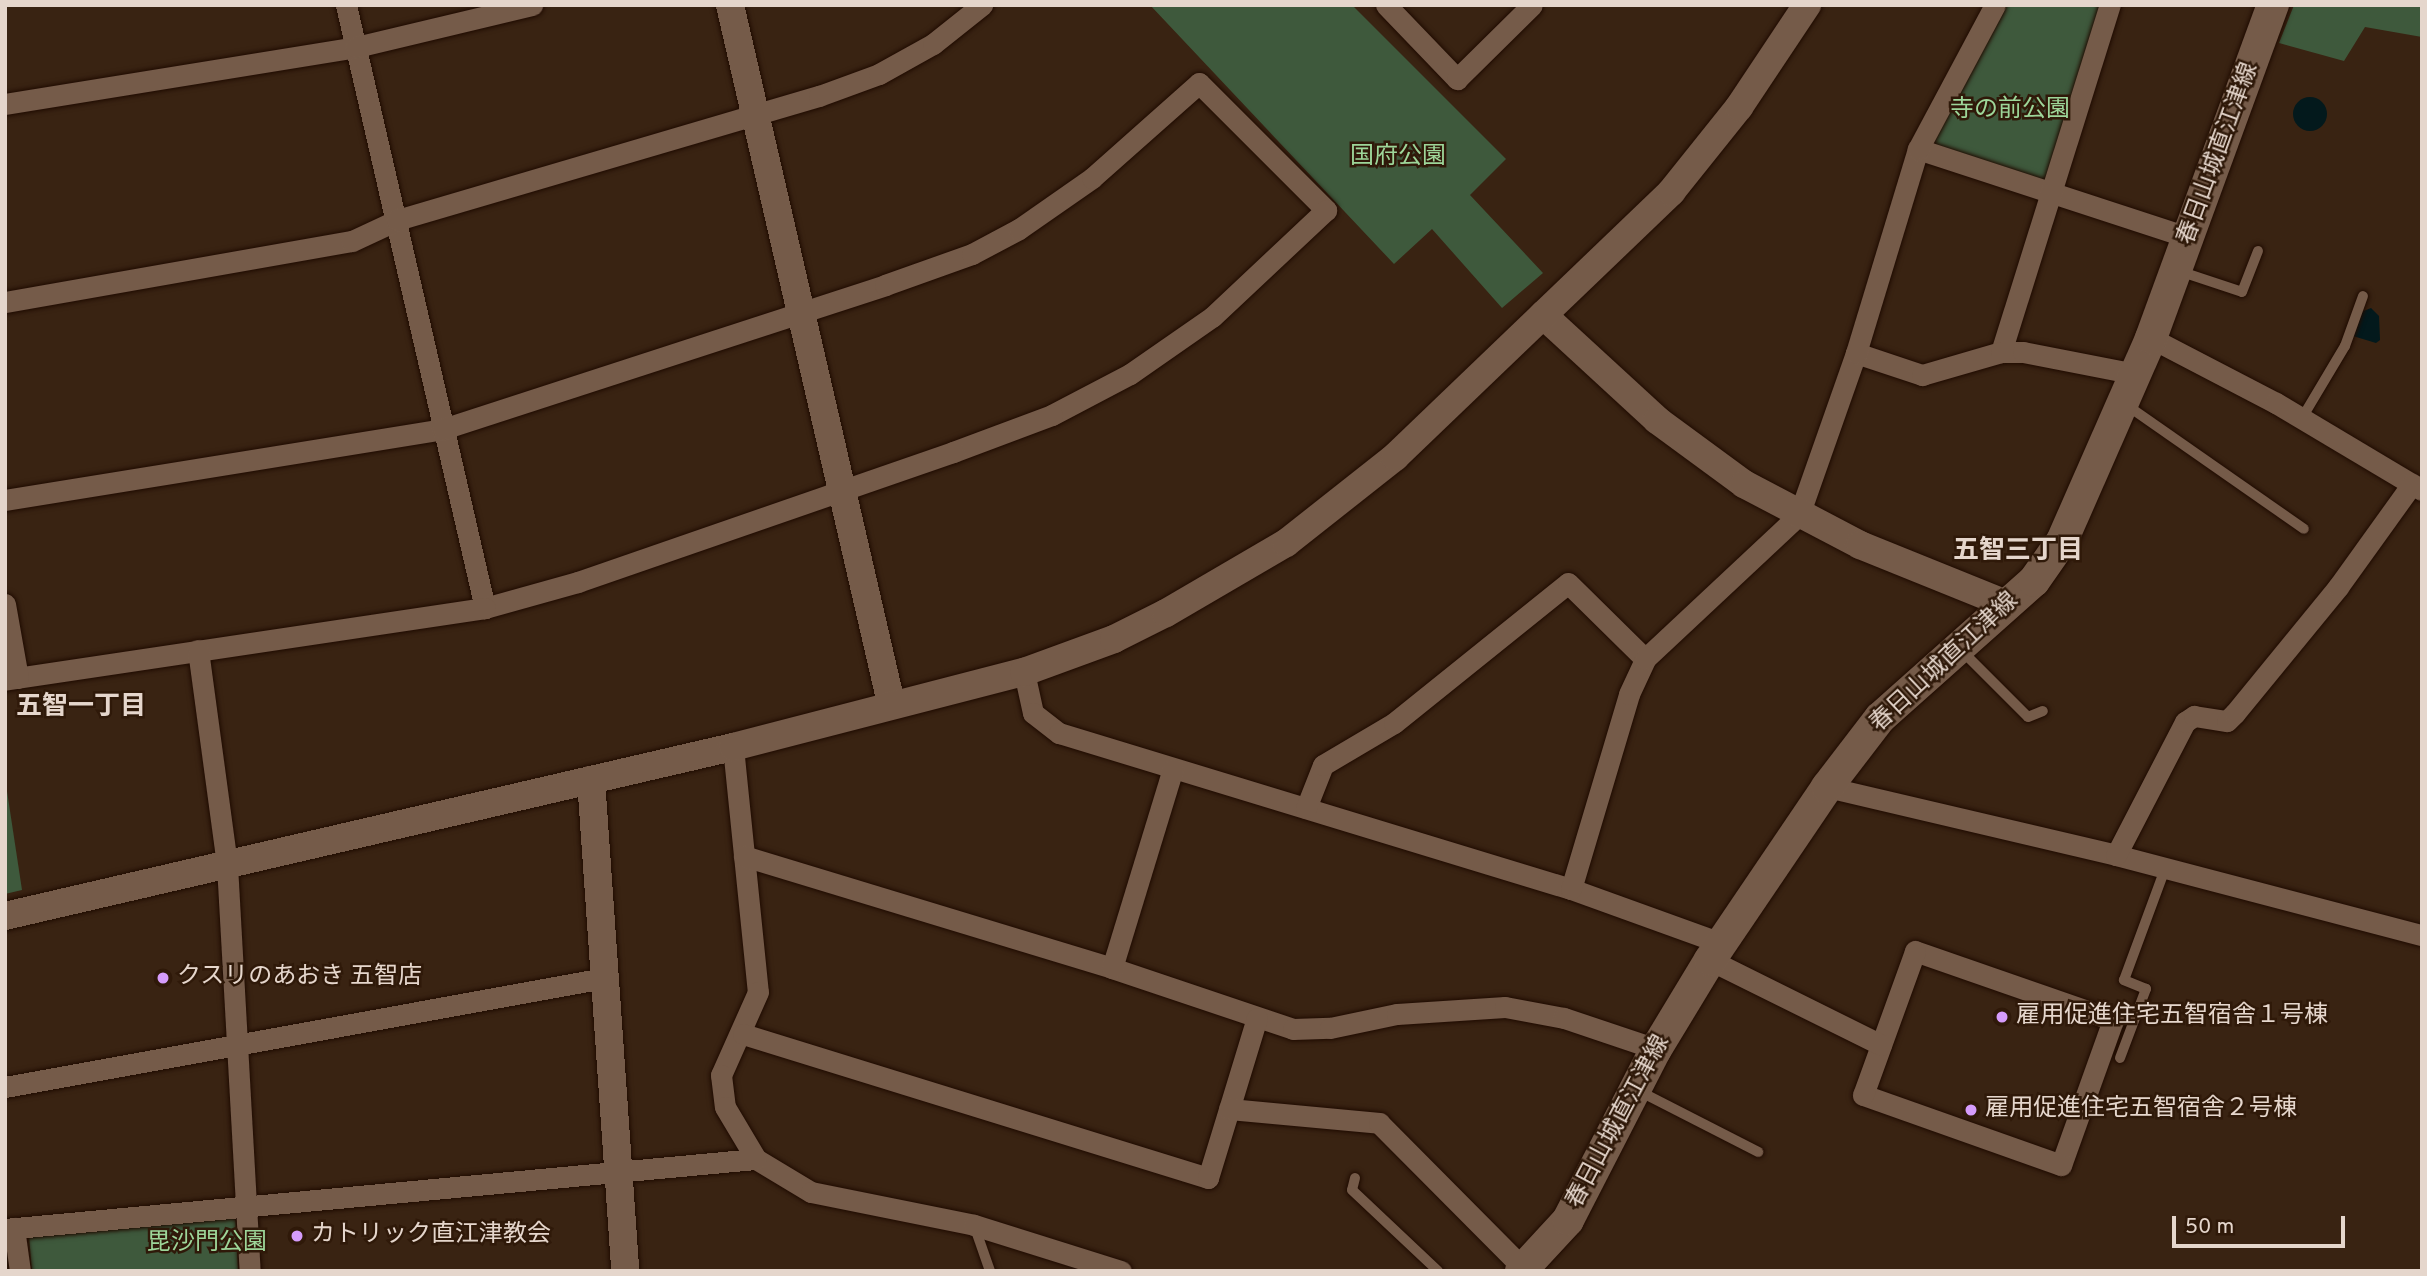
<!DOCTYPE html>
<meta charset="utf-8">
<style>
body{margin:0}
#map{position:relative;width:2427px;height:1276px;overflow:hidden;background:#392312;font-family:Overpass,"Noto Sans JP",sans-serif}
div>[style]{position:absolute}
.green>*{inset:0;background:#3e593c}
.water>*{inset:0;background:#03191c}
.round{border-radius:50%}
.roads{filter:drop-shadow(0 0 2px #1f0b00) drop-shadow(0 0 2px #1f0b00)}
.service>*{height:10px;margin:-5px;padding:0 5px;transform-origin:5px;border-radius:5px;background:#755b49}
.minor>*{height:21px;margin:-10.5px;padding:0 10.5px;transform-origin:10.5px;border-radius:10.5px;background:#755b49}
.tertiary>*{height:28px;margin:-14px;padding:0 14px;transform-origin:14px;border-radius:14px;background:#755b49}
.secondary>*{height:32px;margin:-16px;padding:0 16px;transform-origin:16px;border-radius:16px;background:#755b49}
.dots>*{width:19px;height:19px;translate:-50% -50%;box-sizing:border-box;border:4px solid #2f1909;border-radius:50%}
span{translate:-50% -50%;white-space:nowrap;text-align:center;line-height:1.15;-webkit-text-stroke:5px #2f1909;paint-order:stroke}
.park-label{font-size:24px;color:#9dd699}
.street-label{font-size:24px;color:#e5d6cc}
.poi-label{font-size:24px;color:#e5d6cc}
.left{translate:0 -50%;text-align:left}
.neighbourhood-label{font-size:26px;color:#e5d6cc;font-weight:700}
.frame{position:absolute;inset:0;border:7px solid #e5d6cc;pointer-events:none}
.scale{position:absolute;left:2172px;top:1216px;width:173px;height:32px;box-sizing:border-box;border:4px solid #e5d6cc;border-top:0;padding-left:9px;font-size:21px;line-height:24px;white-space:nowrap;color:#e5d6cc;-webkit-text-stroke:5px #2f1909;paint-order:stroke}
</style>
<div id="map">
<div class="green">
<div style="clip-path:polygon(1150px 5px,1352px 5px,1506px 159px,1470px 195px,1543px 273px,1502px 308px,1432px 229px,1394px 264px)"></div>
<div style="clip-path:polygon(2004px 5px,2100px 5px,2045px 183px,1931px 145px)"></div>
<div style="clip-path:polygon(2294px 5px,2422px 5px,2422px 37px,2365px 27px,2344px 61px,2279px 43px)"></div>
<div style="clip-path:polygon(5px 778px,22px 890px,5px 894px)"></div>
<div style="clip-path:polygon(235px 1214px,238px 1271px,32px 1271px,29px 1236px)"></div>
</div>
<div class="water">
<div class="round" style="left:2293px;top:97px;width:34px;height:34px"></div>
<div style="clip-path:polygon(2371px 308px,2379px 316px,2380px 340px,2376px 343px,2353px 336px,2361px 312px)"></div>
</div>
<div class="roads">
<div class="service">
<div style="left:2179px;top:271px;width:66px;rotate:18.4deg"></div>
<div style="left:2242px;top:292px;width:44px;rotate:-68.7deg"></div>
<div style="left:2125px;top:404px;width:218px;rotate:34.9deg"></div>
<div style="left:2302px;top:418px;width:84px;rotate:-59.2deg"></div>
<div style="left:2345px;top:346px;width:53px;rotate:-70.2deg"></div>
<div style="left:1962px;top:651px;width:93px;rotate:45deg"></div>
<div style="left:2028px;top:717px;width:16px;rotate:-22deg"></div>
<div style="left:2120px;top:1058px;width:74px;rotate:-69.4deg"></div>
<div style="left:2146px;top:989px;width:24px;rotate:-158deg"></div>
<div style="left:2124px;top:980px;width:118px;rotate:-69.7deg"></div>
<div style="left:1639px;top:1091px;width:134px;rotate:27.1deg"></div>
<div style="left:1355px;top:1178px;width:12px;rotate:104deg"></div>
<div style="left:1352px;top:1190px;width:118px;rotate:43.3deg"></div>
<div style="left:974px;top:1225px;width:49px;rotate:70.8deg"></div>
</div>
<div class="minor">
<div style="left:346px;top:5px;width:619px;rotate:77.02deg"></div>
<div style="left:1386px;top:5px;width:103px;rotate:46.2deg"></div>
<div style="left:1457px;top:79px;width:105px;rotate:-44.6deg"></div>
<div style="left:5px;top:104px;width:356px;rotate:-9.2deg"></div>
<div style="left:356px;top:47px;width:181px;rotate:-13.4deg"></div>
<div style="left:1918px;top:149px;width:284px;rotate:18.1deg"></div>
<div style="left:5px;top:302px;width:352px;rotate:-10deg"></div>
<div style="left:352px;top:241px;width:50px;rotate:-25deg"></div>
<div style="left:397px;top:220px;width:440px;rotate:-16.4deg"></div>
<div style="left:819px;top:96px;width:64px;rotate:-20.1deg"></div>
<div style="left:879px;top:74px;width:62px;rotate:-29.1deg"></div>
<div style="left:933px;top:44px;width:63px;rotate:-38.5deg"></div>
<div style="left:2151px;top:338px;width:141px;rotate:27.5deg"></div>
<div style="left:2276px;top:403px;width:170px;rotate:30.8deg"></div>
<div style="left:2001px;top:352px;width:364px;rotate:-72.6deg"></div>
<div style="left:1856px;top:353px;width:70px;rotate:18.4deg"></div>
<div style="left:1922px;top:375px;width:82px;rotate:-16.2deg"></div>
<div style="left:2001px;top:352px;width:22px"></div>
<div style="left:2023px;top:352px;width:115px;rotate:11deg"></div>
<div style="left:5px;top:500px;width:444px;rotate:-9.2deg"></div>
<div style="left:443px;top:429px;width:465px;rotate:-18deg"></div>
<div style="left:885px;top:285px;width:92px;rotate:-19.6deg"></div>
<div style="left:972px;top:254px;width:53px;rotate:-28deg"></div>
<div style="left:1019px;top:229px;width:89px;rotate:-34.9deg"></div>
<div style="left:1092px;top:178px;width:143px;rotate:-41.6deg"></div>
<div style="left:1199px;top:83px;width:180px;rotate:45deg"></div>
<div style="left:1326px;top:210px;width:156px;rotate:136.8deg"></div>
<div style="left:1212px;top:317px;width:100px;rotate:145.2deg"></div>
<div style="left:1130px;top:374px;width:88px;rotate:152.3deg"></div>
<div style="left:1052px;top:415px;width:106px;rotate:159.5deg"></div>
<div style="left:953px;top:452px;width:397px;rotate:160.9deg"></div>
<div style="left:578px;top:582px;width:97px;rotate:164.4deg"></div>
<div style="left:485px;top:608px;width:485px;rotate:171.5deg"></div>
<div style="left:5px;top:604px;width:75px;rotate:80deg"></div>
<div style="left:198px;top:650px;width:217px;rotate:82.3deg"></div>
<div style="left:227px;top:865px;width:407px;rotate:86.8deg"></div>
<div style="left:1024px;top:672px;width:42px;rotate:77.6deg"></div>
<div style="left:1033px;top:713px;width:33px;rotate:38deg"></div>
<div style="left:1059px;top:733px;width:535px;rotate:16.95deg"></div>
<div style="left:1571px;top:889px;width:163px;rotate:19.8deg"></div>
<div style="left:733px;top:747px;width:246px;rotate:84.2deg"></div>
<div style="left:758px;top:992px;width:91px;rotate:114deg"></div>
<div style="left:721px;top:1075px;width:32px;rotate:83deg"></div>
<div style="left:725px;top:1107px;width:61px;rotate:59.2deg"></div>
<div style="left:756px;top:1159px;width:64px;rotate:31deg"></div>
<div style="left:811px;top:1192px;width:166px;rotate:11.4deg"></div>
<div style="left:974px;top:1225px;width:154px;rotate:17.4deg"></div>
<div style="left:1827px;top:787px;width:297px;rotate:13.2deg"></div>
<div style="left:2116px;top:855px;width:316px;rotate:14.7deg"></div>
<div style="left:1306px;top:808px;width:46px;rotate:-68.4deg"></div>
<div style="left:1323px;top:765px;width:82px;rotate:-30.6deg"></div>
<div style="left:1394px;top:723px;width:223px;rotate:-38.8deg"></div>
<div style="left:1568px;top:583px;width:108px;rotate:44.6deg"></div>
<div style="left:2116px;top:855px;width:150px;rotate:-62.6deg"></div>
<div style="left:2185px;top:722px;width:11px;rotate:-34deg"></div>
<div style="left:2194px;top:716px;width:33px;rotate:9deg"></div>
<div style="left:2227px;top:721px;width:11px;rotate:-45deg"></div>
<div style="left:2235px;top:713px;width:163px;rotate:-50.7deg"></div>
<div style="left:2338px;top:587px;width:127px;rotate:-54.3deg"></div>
<div style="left:744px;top:856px;width:385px;rotate:16.9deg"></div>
<div style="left:1112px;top:968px;width:191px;rotate:18.6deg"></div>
<div style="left:1293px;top:1029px;width:37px;rotate:-2deg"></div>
<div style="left:1330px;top:1028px;width:68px;rotate:-11.8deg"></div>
<div style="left:1397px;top:1014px;width:108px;rotate:-3.7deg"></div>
<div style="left:1505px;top:1007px;width:60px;rotate:10.6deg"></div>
<div style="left:1564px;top:1018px;width:97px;rotate:18.6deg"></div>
<div style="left:1571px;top:889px;width:203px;rotate:-73.4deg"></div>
<div style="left:1629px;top:694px;width:38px;rotate:-65deg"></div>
<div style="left:1645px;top:659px;width:211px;rotate:-43.1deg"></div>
<div style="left:1799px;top:515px;width:172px;rotate:-70.6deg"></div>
<div style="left:1856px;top:353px;width:213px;rotate:-73.1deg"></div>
<div style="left:1918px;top:149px;width:163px;rotate:-61.9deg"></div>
<div style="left:1915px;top:951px;width:210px;rotate:19.2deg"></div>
<div style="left:2113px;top:1020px;width:154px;rotate:109.7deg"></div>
<div style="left:2061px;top:1165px;width:210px;rotate:-160.5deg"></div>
<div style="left:1863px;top:1095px;width:153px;rotate:-70.1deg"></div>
<div style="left:1710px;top:960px;width:191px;rotate:26.4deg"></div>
<div style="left:1112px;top:968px;width:208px;rotate:-73deg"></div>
<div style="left:743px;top:1034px;width:487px;rotate:17.2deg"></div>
<div style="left:1208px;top:1178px;width:167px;rotate:-73deg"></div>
<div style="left:5px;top:1087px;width:609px;rotate:-10.31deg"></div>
<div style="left:1229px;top:1109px;width:151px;rotate:5.3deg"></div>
<div style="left:1379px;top:1123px;width:206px;rotate:45.2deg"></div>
<div style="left:14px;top:1228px;width:43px;rotate:82.1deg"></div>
<div style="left:5px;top:1229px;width:754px;rotate:-5.33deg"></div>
</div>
<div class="tertiary">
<div style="left:730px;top:5px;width:716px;rotate:77.01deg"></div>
<div style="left:1543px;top:315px;width:155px;rotate:42.6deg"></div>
<div style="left:1657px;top:420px;width:108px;rotate:36.3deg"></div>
<div style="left:1744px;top:484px;width:131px;rotate:27.7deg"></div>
<div style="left:1860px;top:545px;width:157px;rotate:22deg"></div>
<div style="left:591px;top:780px;width:492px;rotate:86deg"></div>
<div style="left:5px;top:916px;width:747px;rotate:-13.07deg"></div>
<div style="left:733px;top:747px;width:301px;rotate:-14.5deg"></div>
<div style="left:1024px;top:672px;width:96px;rotate:-20.1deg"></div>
<div style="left:1114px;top:639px;width:58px;rotate:-26.6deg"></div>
<div style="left:1166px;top:613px;width:139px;rotate:-30.3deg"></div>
<div style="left:1286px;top:543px;width:139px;rotate:-38.3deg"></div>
<div style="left:1395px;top:457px;width:383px;rotate:-43.8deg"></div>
<div style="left:1671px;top:192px;width:109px;rotate:-51.3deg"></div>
<div style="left:1739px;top:107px;width:123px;rotate:-56.3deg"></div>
</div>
<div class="secondary">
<div style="left:1521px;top:1271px;width:69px;rotate:-47.3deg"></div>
<div style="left:1568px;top:1220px;width:192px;rotate:-62.8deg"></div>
<div style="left:1656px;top:1049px;width:104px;rotate:-58.8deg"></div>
<div style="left:1710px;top:960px;width:209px;rotate:-55.9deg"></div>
<div style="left:1827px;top:787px;width:87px;rotate:-52.5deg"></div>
<div style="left:1880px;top:718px;width:206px;rotate:-41.7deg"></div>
<div style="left:2034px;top:581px;width:49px;rotate:-55deg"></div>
<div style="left:2062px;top:541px;width:222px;rotate:-66.3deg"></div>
<div style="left:2151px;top:338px;width:355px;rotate:-69.9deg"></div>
</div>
</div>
<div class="dots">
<div style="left:163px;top:978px;background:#d59cfb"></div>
<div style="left:2002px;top:1017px;background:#d59cfb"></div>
<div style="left:1971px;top:1110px;background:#d59cfb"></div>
<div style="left:297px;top:1236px;background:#d59cfb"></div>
</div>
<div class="park-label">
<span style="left:2010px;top:111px">寺の前公園</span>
<span style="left:1398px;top:158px">国府公園</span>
<span style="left:207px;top:1244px">毘沙門公園</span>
</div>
<div class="street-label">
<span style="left:2219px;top:154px;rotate:-70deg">春日山城直江津線</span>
<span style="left:1945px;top:663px;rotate:-43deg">春日山城直江津線</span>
<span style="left:1619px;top:1122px;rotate:-62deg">春日山城直江津線</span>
</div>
<div class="poi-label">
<span class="left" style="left:177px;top:978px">クスリのあおき 五智店</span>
<span class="left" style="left:2016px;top:1017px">雇用促進住宅五智宿舎１号棟</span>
<span class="left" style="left:1985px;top:1110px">雇用促進住宅五智宿舎２号棟</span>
<span class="left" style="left:311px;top:1236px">カトリック直江津教会</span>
</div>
<div class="neighbourhood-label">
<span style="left:2018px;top:552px">五智三丁目</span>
<span style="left:81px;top:708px">五智一丁目</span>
</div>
<div class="frame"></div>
<div class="scale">50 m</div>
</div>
